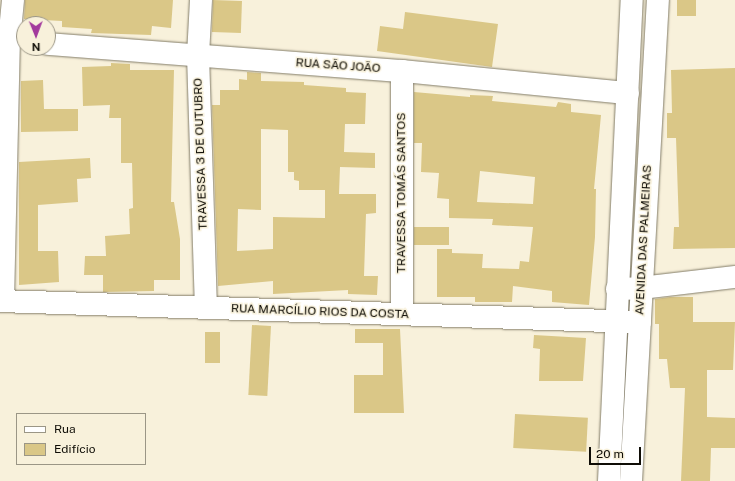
<!DOCTYPE html>
<meta charset="utf-8">
<style>
body{margin:0}
#map{position:relative;width:735px;height:481px;overflow:hidden;background:#f8f1db;font-family:"Public Sans",sans-serif}
div>[style]{position:absolute}
.building>*{inset:0;background:#dac787;transform-origin:0 0}
.roads{filter:drop-shadow(0 0 1px #837d69) drop-shadow(0 0 1px #837d69)}
.minor>*{height:22px;margin:-11px;padding:0 11px;transform-origin:11px;border-radius:11px;background:#fff}
.major>*{height:22px;margin:-11px;padding:0 11px;transform-origin:11px;border-radius:11px;background:#fff}
span{translate:-50% -50%;white-space:nowrap;text-align:center;line-height:1.15;-webkit-text-stroke:3px #f8f1db;paint-order:stroke}
.street-label{font-size:12px;color:#0f0d06}
.legend{position:absolute;left:16px;top:413px;width:130px;height:52px;box-sizing:border-box;background:#f8f1db;border:1px solid #9b9686;margin:0;padding:5px 7px;list-style:none;font-size:12px;color:#0f0d06}
.legend li{display:flex;align-items:center;gap:8px;height:20px}
.legend b{width:20px;border:1px solid #9b9686}
.north{position:absolute;left:16px;top:16px;width:40px;height:40px;box-sizing:border-box;background:#f8f1db;border:1px solid #9b9686;border-radius:50%;rotate:179deg;font-size:11px;font-weight:700;line-height:16px;text-align:center;color:#0f0d06}
.north::after{content:'';display:block;margin:auto;width:14px;height:18px;background:#a33a9d;clip-path:polygon(50% 0,100% 100%,50% 72%,0 100%)}
.scale{position:absolute;left:589px;top:447px;width:52px;height:18px;box-sizing:border-box;border:2px solid #0f0d06;border-top:0;padding-left:5px;font-size:12px;line-height:14px;white-space:nowrap;color:#0f0d06;-webkit-text-stroke:3px #f8f1db;paint-order:stroke}
</style>
<div id="map">
<div class="building">
<div style="clip-path:polygon(25px 0,173px 0,171px 28px,152px 26px,151px 35px,91px 33px,92px 29px,62px 27px,62px 21px,24px 19px)"></div>
<div style="left:213px;top:0;width:29px;height:32px;rotate:2deg"></div>
<div style="left:677px;top:0;width:19px;height:16px"></div>
<div style="clip-path:polygon(405px 12px,498px 24px,492px 67px,377px 51px,380px 26px,403px 29px)"></div>
<div style="clip-path:polygon(111px 63px,130px 64px,130px 70px,174px 70px,171px 202px,174px 202px,180px 239px,180px 280px,154px 280px,154px 291px,103px 292px,103px 275px,84px 275px,85px 256px,106px 256px,105px 236px,130px 234px,129px 209px,133px 208px,132px 163px,121px 163px,121px 118px,109px 118px,110px 105px,83px 106px,82px 67px,111px 66px)"></div>
<div style="clip-path:polygon(735px 68px,735px 248px,673px 249px,674px 227px,679px 227px,676px 138px,667px 138px,667px 113px,672px 113px,671px 70px)"></div>
<div style="clip-path:polygon(evenodd,247px 72px,261px 73px,261px 81px,304px 82px,304px 85px,346px 88px,346px 92px,366px 93px,365px 124px,345px 124px,344px 152px,375px 153px,375px 168px,340px 167px,339px 194px,376px 194px,376px 213px,366px 214px,364px 276px,378px 276px,377px 295px,348px 294px,348px 290px,273px 294px,273px 281px,218px 286px,212px 105px,220px 105px,220px 90px,239px 90px,239px 79px,247px 80px,247px 72px,261px 129px,288px 130px,288px 172px,294px 172px,294px 180px,299px 181px,299px 190px,325px 190px,325px 218px,273px 217px,273px 249px,237px 251px,238px 209px,261px 210px,261px 129px)"></div>
<div style="clip-path:polygon(43px 80px,44px 109px,78px 109px,78px 131px,21px 132px,21px 81px)"></div>
<div style="clip-path:polygon(evenodd,414px 92px,470px 97px,470px 95px,493px 96px,492px 101px,556px 107px,558px 102px,571px 104px,571px 112px,601px 115px,594px 189px,596px 189px,595px 237px,589px 305px,552px 302px,552px 291px,513px 286px,512px 302px,475px 302px,475px 297px,437px 297px,437px 249px,452px 249px,452px 253px,483px 254px,482px 268px,519px 269px,520px 261px,529px 262px,533px 227px,492px 225px,493px 219px,449px 218px,449px 199px,437px 198px,439px 173px,421px 172px,422px 143px,414px 143px,414px 92px,480px 171px,535px 177px,533px 204px,477px 202px,480px 171px)"></div>
<div style="clip-path:polygon(90px 158px,91px 178px,77px 179px,78px 202px,38px 205px,38px 251px,58px 251px,59px 282px,19px 285px,19px 162px)"></div>
<div style="left:414px;top:227px;width:35px;height:18px"></div>
<div style="clip-path:polygon(670px 297px,693px 297px,693px 322px,735px 322px,733px 370px,707px 370px,707px 417px,735px 418px,735px 448px,711px 448px,710px 481px,681px 481px,685px 388px,670px 388px,667px 359px,659px 359px,659px 324px,655px 324px,655px 299px)"></div>
<div style="left:252px;top:325px;width:19px;height:70px;rotate:3deg"></div>
<div style="clip-path:polygon(355px 329px,400px 329px,404px 413px,354px 413px,354px 375px,383px 375px,383px 343px,355px 343px)"></div>
<div style="left:205px;top:332px;width:15px;height:31px"></div>
<div style="clip-path:polygon(534px 335px,586px 338px,583px 381px,539px 381px,540px 349px,533px 348px)"></div>
<div style="left:515px;top:414px;width:73px;height:34px;rotate:3deg"></div>
</div>
<div class="roads">
<div class="minor">
<div style="left:201px;top:0;width:55px;rotate:93.1deg"></div>
<div style="left:198px;top:55px;width:253px;rotate:88.2deg"></div>
<div style="left:48px;top:44px;width:355px;rotate:4.4deg"></div>
<div style="left:402px;top:71px;width:227px;rotate:5.6deg"></div>
<div style="left:402px;top:71px;width:243px;rotate:90deg"></div>
<div style="left:617px;top:289px;width:24px;rotate:-2deg"></div>
<div style="left:641px;top:288px;width:95px;rotate:-6.7deg"></div>
<div style="left:0;top:301px;width:640px;rotate:1.88deg"></div>
<div style="left:3px;top:301px;width:260px;rotate:-88.7deg"></div>
<div style="left:9px;top:41px;width:41px;rotate:-84.4deg"></div>
</div>
<div class="major">
<div style="left:609px;top:481px;width:482px;rotate:-87.3deg"></div>
<div style="left:631px;top:481px;width:482px;rotate:-86.8deg"></div>
</div>
</div>
<div class="street-label">
<span style="left:338px;top:66px;rotate:4deg">RUA SÃO JOÃO</span>
<span style="left:201px;top:154px;rotate:-92deg">TRAVESSA 3 DE OUTUBRO</span>
<span style="left:402px;top:193px;rotate:-90deg">TRAVESSA TOMÁS SANTOS</span>
<span style="left:644px;top:240px;rotate:-87deg">AVENIDA DAS PALMEIRAS</span>
<span style="left:320px;top:312px;rotate:2deg">RUA MARCÍLIO RIOS DA COSTA</span>
</div>
<ul class="legend">
<li><b style="height:5px;background:#fff"></b>Rua</li>
<li><b style="height:11px;background:#dac787"></b>Edifício</li>
</ul>
<div class="north">N</div>
<div class="scale">20 m</div>
</div>
